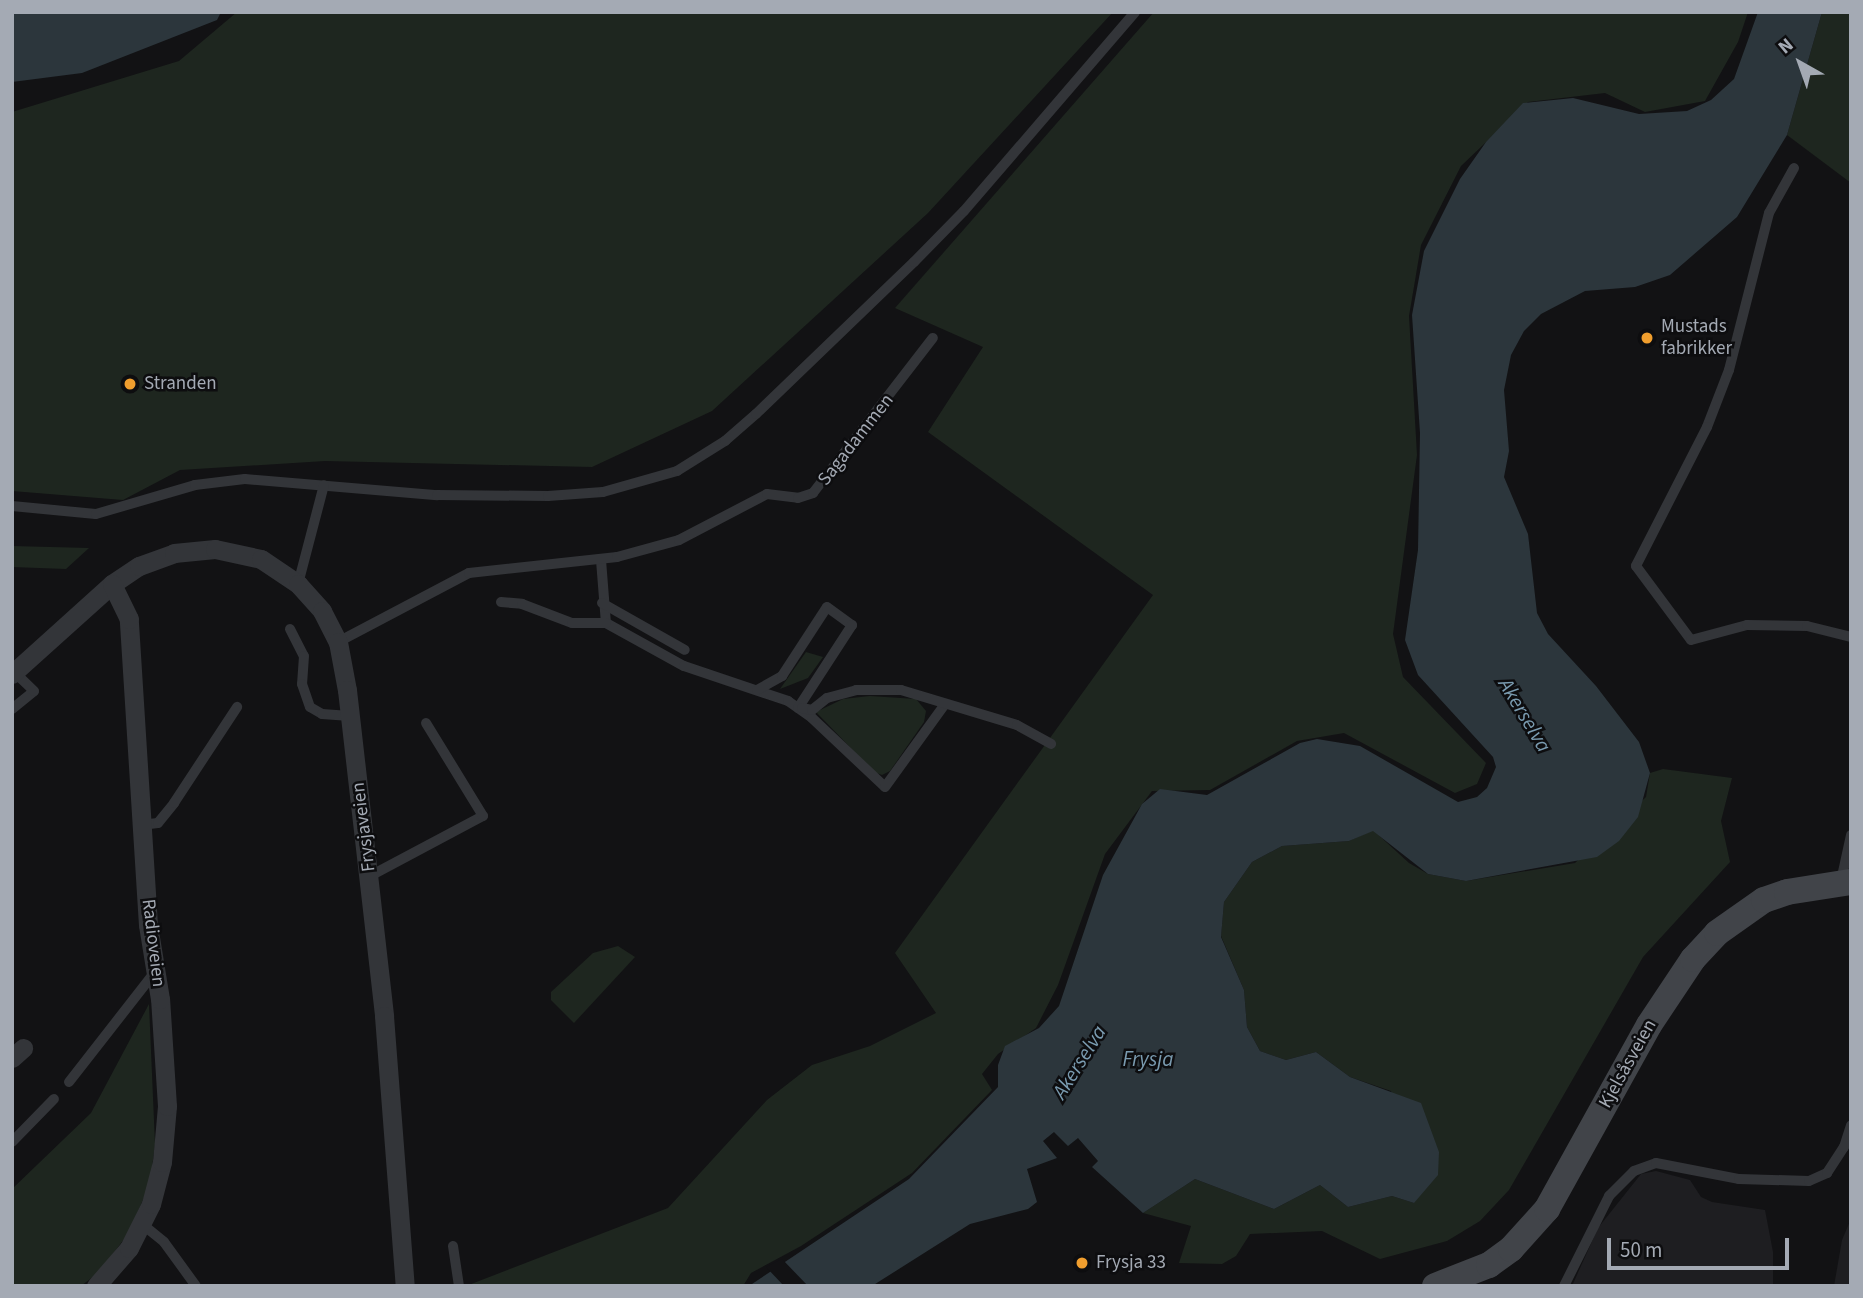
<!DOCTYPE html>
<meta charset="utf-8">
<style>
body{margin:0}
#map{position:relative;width:1863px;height:1298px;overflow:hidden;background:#121214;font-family:"Source Sans 3",sans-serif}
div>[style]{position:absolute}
.built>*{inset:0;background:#1e1e21}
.green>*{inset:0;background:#1e261f}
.water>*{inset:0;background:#2c363c}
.pier>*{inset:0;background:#121214}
.lane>*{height:10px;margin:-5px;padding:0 5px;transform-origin:5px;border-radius:5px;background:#333539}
.street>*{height:19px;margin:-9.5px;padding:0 9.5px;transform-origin:9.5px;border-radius:9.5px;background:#333539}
.secondary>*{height:26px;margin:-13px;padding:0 13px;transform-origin:13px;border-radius:13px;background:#414449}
.dots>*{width:19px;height:19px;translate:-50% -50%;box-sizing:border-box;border:4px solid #0d0d0f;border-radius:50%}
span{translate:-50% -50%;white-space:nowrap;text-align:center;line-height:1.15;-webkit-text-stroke:5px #0d0d0f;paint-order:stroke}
.poi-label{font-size:19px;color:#a4aab4}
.left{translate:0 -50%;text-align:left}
.street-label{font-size:19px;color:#a4aab4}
.water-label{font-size:21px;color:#7a9bb0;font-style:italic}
.frame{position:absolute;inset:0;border:14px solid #a4aab4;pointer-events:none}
.north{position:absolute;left:1765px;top:28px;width:70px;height:70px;-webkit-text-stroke:5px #0d0d0f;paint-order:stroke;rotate:320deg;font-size:19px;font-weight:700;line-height:28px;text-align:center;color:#a4aab4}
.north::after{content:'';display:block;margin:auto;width:24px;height:32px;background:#a4aab4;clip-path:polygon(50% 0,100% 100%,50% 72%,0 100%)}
.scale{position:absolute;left:1607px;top:1238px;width:182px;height:32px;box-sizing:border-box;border:4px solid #a4aab4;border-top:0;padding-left:9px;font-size:21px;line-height:24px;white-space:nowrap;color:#a4aab4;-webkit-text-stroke:5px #0d0d0f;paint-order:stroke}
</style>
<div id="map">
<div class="built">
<div style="clip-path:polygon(1656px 1171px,1690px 1180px,1701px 1197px,1712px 1202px,1765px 1210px,1773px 1252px,1773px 1286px,1572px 1286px,1598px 1228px,1641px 1174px)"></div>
<div style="clip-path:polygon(1851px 1219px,1851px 1286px,1834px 1286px,1842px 1240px)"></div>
</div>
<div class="green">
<div style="clip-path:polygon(237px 12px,1113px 12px,928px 213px,712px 411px,592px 467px,325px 461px,180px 470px,123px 500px,12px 491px,12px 112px,179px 61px)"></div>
<div style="clip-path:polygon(1154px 12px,1748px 12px,1738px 42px,1705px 101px,1645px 112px,1605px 93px,1528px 102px,1461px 166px,1421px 245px,1409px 316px,1417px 455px,1393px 634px,1403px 677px,1486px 763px,1477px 784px,1455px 793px,1344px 733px,1297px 741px,1210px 790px,1152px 791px,1105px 854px,1058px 985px,1036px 1028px,998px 1054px,982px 1074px,992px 1090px,912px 1173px,801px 1246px,751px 1273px,743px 1286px,466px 1286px,668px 1208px,767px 1100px,812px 1065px,870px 1046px,936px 1013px,895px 953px,1153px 595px,928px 432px,983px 347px,895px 308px)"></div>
<div style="clip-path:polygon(1822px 12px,1851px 12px,1851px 183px,1787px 135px)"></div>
<div style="clip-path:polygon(12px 546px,89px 548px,66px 569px,12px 567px)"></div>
<div style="clip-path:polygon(806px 652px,823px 657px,808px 678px,780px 689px)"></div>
<div style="clip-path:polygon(870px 696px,916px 699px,926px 711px,924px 722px,890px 771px,882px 775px,874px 772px,816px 712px,843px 699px)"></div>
<div style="clip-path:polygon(1663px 769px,1732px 778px,1721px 821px,1730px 862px,1643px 957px,1509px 1190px,1480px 1221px,1447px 1241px,1380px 1259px,1322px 1231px,1250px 1234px,1236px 1256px,1222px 1264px,1179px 1263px,1191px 1226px,1143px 1213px,1195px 1179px,1274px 1209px,1320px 1185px,1348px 1207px,1392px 1196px,1414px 1203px,1391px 1091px,1350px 1077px,1316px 1052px,1286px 1060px,1260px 1051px,1247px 1027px,1244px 990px,1221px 936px,1224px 902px,1252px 862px,1282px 846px,1349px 841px,1373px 830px,1409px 863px,1428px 874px,1466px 881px,1575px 863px,1646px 797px,1650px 773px)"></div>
<div style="clip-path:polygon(618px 946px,635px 957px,574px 1023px,551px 1000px,551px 992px,593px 953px)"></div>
<div style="clip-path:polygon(149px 1004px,155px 1144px,150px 1184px,128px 1234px,98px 1273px,81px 1286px,12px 1286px,12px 1189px,91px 1113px)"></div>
</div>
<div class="water">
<div style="clip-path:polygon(12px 12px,221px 12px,217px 20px,82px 73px,12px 82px)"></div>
<div style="clip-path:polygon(1758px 12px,1822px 12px,1787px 135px,1737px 217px,1670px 275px,1635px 287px,1585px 291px,1541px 314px,1524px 331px,1511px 355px,1504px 390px,1509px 451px,1504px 477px,1528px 534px,1537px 613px,1548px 634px,1596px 686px,1639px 742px,1650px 773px,1638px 817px,1619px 841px,1597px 857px,1466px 881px,1428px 874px,1373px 831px,1349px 841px,1282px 846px,1252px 862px,1224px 902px,1221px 937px,1244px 990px,1247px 1027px,1260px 1051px,1286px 1060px,1316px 1052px,1350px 1077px,1421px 1103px,1439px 1152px,1438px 1175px,1414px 1203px,1392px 1196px,1348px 1207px,1320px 1185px,1274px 1209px,1195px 1179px,1143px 1213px,1092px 1167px,1098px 1161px,1078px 1138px,1068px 1146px,1054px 1132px,1043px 1141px,1057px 1158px,1027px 1169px,1037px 1202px,1028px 1209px,970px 1224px,872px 1286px,749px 1286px,909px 1179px,998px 1087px,998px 1065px,1005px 1046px,1039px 1028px,1059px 1006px,1103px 875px,1142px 804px,1160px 789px,1207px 795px,1300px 743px,1317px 739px,1360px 746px,1458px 802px,1477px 797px,1487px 788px,1496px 767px,1493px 757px,1418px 675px,1405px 640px,1418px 550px,1420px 433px,1412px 315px,1424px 251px,1460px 179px,1486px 142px,1523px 103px,1573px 98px,1639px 114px,1687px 111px,1711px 100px,1734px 79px)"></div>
</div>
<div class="pier">
<div style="clip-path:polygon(782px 1259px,808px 1286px,784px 1286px,766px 1267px)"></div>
</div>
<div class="lane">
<div style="left:1794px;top:168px;width:51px;rotate:119.1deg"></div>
<div style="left:1769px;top:213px;width:162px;rotate:104.3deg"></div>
<div style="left:1729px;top:370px;width:61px;rotate:111.1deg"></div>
<div style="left:1707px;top:427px;width:156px;rotate:117.1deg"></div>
<div style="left:1636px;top:566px;width:92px;rotate:53.4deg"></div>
<div style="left:1691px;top:640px;width:58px;rotate:-15deg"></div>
<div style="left:1747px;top:625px;width:60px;rotate:1deg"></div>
<div style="left:1807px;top:626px;width:45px;rotate:14deg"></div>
<div style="left:12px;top:506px;width:84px;rotate:5.4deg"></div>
<div style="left:96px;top:514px;width:103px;rotate:-16.3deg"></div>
<div style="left:195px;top:485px;width:50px;rotate:-6.8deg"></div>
<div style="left:245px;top:479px;width:193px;rotate:4.8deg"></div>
<div style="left:437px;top:495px;width:111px;rotate:0.5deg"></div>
<div style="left:548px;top:496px;width:55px;rotate:-4.2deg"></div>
<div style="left:603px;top:492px;width:77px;rotate:-15.8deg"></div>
<div style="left:677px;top:471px;width:57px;rotate:-32deg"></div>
<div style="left:725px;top:441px;width:41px;rotate:-41.1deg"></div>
<div style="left:756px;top:414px;width:219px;rotate:-43.9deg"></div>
<div style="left:914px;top:262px;width:71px;rotate:-45.6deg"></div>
<div style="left:964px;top:211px;width:262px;rotate:-49.3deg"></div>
<div style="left:601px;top:560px;width:63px;rotate:85.5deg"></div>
<div style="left:606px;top:623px;width:89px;rotate:28.9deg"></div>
<div style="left:684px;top:666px;width:110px;rotate:18.6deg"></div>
<div style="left:788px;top:701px;width:29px;rotate:35deg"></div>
<div style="left:812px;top:718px;width:100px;rotate:43.4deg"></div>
<div style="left:885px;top:787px;width:102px;rotate:-54.1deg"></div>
<div style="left:298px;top:584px;width:102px;rotate:-75.3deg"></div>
<div style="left:501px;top:602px;width:21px;rotate:5deg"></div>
<div style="left:522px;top:604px;width:53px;rotate:20.8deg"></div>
<div style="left:572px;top:623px;width:34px"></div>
<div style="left:602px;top:603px;width:95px;rotate:29.5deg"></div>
<div style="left:290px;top:629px;width:30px;rotate:63deg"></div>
<div style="left:304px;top:656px;width:28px;rotate:94deg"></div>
<div style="left:302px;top:684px;width:24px;rotate:71deg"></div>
<div style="left:310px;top:707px;width:14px;rotate:30deg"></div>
<div style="left:322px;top:714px;width:28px;rotate:4deg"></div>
<div style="left:338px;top:642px;width:148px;rotate:-27.8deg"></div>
<div style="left:469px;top:573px;width:149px;rotate:-6.2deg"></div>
<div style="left:617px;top:557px;width:64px;rotate:-15.3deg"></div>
<div style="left:679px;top:540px;width:99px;rotate:-27.6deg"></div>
<div style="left:767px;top:494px;width:31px;rotate:7deg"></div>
<div style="left:798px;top:498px;width:16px;rotate:-18deg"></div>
<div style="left:813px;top:493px;width:196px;rotate:-52.3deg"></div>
<div style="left:757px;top:690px;width:29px;rotate:-29deg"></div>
<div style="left:782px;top:676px;width:82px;rotate:-56.9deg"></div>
<div style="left:827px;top:607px;width:31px;rotate:36deg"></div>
<div style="left:852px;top:625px;width:99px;rotate:123deg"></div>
<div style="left:802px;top:708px;width:10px;rotate:11deg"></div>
<div style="left:812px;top:710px;width:19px;rotate:-39deg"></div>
<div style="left:827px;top:698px;width:30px;rotate:-15deg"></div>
<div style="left:856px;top:690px;width:45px"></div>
<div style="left:901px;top:690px;width:121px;rotate:16.8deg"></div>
<div style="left:1017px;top:725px;width:39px;rotate:29deg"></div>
<div style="left:12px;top:709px;width:28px;rotate:-39deg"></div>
<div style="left:34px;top:691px;width:28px;rotate:-136deg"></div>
<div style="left:141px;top:825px;width:17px;rotate:-7deg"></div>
<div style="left:158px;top:823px;width:26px;rotate:-51deg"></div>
<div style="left:174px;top:803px;width:115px;rotate:-56.7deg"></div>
<div style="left:370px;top:876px;width:128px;rotate:-28deg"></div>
<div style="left:483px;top:816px;width:109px;rotate:-121.5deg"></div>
<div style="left:1841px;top:881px;width:47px;rotate:-77.7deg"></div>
<div style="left:69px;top:1082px;width:140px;rotate:-52deg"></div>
<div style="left:12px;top:1142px;width:60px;rotate:-45.7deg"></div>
<div style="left:142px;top:1224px;width:28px;rotate:39deg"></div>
<div style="left:164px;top:1242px;width:54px;rotate:54deg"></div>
<div style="left:453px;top:1246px;width:40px;rotate:81.5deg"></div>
<div style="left:1564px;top:1286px;width:101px;rotate:-63.4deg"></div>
<div style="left:1609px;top:1196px;width:35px;rotate:-45deg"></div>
<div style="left:1634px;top:1171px;width:23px;rotate:-20deg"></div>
<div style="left:1656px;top:1163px;width:85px;rotate:10.9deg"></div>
<div style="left:1739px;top:1179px;width:70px;rotate:1.6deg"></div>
<div style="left:1809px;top:1181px;width:20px;rotate:-24deg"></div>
<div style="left:1827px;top:1173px;width:31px;rotate:-57deg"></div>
<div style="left:1844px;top:1147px;width:23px;rotate:-72deg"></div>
</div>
<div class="street">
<div style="left:12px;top:674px;width:135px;rotate:-42deg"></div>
<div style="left:112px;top:584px;width:32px;rotate:-34deg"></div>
<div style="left:139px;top:566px;width:37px;rotate:-20deg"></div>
<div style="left:174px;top:553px;width:41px;rotate:-5.6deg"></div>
<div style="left:215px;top:549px;width:47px;rotate:12.3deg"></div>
<div style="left:261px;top:559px;width:45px;rotate:34deg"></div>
<div style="left:298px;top:584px;width:36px;rotate:48deg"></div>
<div style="left:322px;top:611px;width:35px;rotate:63deg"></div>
<div style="left:338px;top:642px;width:49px;rotate:79.4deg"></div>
<div style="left:347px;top:690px;width:328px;rotate:83.5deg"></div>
<div style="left:384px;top:1016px;width:271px;rotate:85.6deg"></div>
<div style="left:12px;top:1058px;width:15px;rotate:-42deg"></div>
<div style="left:96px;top:1286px;width:50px;rotate:-49deg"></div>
<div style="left:129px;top:1248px;width:49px;rotate:-63.4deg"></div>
<div style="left:151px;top:1204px;width:43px;rotate:-75.3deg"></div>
<div style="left:162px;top:1162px;width:56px;rotate:-84.9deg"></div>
<div style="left:167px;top:1106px;width:107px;rotate:-93.7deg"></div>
<div style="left:160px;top:999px;width:75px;rotate:-99.2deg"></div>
<div style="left:148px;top:925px;width:307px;rotate:-93.6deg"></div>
<div style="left:129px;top:619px;width:39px;rotate:-116deg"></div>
</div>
<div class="secondary">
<div style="left:1435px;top:1286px;width:58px;rotate:-21.3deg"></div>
<div style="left:1489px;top:1265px;width:27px;rotate:-36deg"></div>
<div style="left:1511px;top:1249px;width:54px;rotate:-48deg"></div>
<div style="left:1547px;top:1209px;width:210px;rotate:-61deg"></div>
<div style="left:1649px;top:1025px;width:79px;rotate:-56.3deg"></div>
<div style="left:1693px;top:959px;width:35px;rotate:-47deg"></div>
<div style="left:1717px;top:933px;width:57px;rotate:-35.1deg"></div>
<div style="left:1764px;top:900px;width:24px;rotate:-19deg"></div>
<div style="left:1787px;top:892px;width:65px;rotate:-8.9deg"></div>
</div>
<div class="dots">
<div style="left:1647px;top:338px;background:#f09e2e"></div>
<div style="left:130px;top:384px;background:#f09e2e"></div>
<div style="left:1082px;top:1263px;background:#f09e2e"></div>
</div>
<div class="poi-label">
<span class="left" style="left:1661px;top:338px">Mustads<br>fabrikker</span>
<span class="left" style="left:144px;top:384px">Stranden</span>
<span class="left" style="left:1096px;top:1263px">Frysja 33</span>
</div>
<div class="street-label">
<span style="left:856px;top:440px;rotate:-52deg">Sagadammen</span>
<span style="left:364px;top:827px;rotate:-97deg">Frysjaveien</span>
<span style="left:153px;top:943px;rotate:83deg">Radioveien</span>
<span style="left:1628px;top:1064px;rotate:-61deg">Kjelsåsveien</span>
</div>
<div class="water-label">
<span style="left:1525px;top:715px;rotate:59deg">Akerselva</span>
<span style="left:1148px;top:1059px">Frysja</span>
<span style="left:1079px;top:1062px;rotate:-58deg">Akerselva</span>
</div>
<div class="frame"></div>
<div class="north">N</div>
<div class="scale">50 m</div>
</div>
